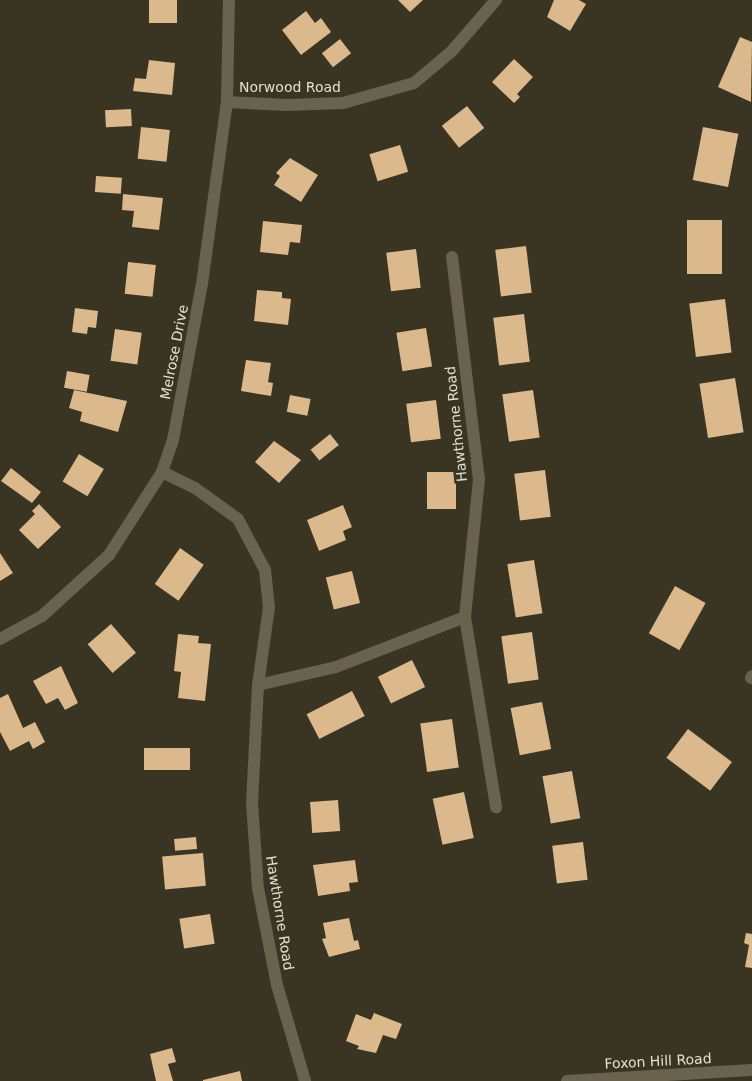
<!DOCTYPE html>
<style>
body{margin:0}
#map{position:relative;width:752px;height:1081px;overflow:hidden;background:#3a3422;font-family:"DejaVu Sans",sans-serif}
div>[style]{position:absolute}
.building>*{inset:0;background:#dcb88d;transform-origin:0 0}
.minor>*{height:12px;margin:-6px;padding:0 6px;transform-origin:6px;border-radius:6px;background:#68624e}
span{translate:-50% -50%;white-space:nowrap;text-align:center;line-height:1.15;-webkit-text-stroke:5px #3a3422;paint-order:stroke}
.street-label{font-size:14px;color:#e2ded3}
</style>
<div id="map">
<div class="building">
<div style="left:149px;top:0;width:28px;height:23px"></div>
<div style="clip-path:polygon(398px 0,423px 0,410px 12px)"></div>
<div style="clip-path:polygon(554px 0,579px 0,586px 4px,570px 31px,547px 17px)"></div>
<div style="clip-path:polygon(306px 11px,315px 23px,321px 18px,331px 32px,301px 55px,282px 30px)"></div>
<div style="clip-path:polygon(740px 37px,752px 42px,751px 102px,718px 87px)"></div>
<div style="left:340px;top:39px;width:18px;height:23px;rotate:52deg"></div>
<div style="clip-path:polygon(514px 59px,533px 77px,517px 94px,520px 97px,514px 103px,492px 82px)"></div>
<div style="clip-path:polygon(149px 60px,175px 63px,172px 95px,133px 91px,135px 78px,146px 79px)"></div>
<div style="left:467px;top:106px;width:28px;height:32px;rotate:52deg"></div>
<div style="left:131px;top:109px;width:17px;height:26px;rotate:87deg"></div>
<div style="left:141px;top:127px;width:29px;height:32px;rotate:6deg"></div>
<div style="left:703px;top:127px;width:36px;height:54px;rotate:11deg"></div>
<div style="left:400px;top:145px;width:28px;height:32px;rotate:73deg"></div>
<div style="clip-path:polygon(290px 158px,318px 175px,301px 202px,274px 185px,280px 176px,276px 173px)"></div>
<div style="left:96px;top:176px;width:26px;height:16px;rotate:4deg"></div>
<div style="clip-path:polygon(123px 194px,163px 198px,159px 230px,132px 227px,134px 211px,122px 210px)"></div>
<div style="left:687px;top:220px;width:35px;height:54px"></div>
<div style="clip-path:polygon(263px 221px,302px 225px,300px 243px,290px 242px,288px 255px,260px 252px)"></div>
<div style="left:526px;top:246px;width:47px;height:31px;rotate:83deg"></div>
<div style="left:416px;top:249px;width:39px;height:30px;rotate:83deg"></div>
<div style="left:128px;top:262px;width:28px;height:32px;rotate:6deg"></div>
<div style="clip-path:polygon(257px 290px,282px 292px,282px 298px,291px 299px,288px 325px,254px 321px)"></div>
<div style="left:725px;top:299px;width:54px;height:36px;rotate:83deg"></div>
<div style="clip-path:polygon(75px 308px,98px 311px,96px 328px,88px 327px,87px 334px,72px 332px)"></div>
<div style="left:524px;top:314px;width:48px;height:31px;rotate:83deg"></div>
<div style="left:426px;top:328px;width:39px;height:30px;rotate:81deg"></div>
<div style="left:115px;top:329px;width:27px;height:32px;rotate:8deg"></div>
<div style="clip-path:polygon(246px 360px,271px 363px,268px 382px,273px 383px,271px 396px,241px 391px)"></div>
<div style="left:67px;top:371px;width:23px;height:17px;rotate:10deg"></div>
<div style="left:735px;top:378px;width:55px;height:36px;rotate:81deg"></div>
<div style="clip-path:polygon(74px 390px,127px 401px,118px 432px,80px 421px,82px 412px,69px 408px)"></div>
<div style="left:533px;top:390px;width:48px;height:31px;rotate:82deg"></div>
<div style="left:290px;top:395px;width:21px;height:17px;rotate:11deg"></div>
<div style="left:436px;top:400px;width:39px;height:30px;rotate:83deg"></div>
<div style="left:330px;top:434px;width:14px;height:25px;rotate:51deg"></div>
<div style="clip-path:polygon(274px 441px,301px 460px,279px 483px,255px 462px)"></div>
<div style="left:79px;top:454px;width:29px;height:32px;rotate:31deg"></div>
<div style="clip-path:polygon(11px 468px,41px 492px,32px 503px,1px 481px)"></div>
<div style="left:545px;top:470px;width:47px;height:31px;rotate:83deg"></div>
<div style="left:427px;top:472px;width:29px;height:37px"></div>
<div style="clip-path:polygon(39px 504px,61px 527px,38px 549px,19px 530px,35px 514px,32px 511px)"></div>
<div style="clip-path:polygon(343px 505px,352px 527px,343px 531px,346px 540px,319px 551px,307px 520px)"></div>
<div style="left:180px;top:548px;width:29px;height:44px;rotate:35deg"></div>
<div style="clip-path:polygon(0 553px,13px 573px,0 581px)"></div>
<div style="left:534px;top:560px;width:54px;height:27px;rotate:81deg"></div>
<div style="left:352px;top:571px;width:33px;height:27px;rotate:76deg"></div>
<div style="left:675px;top:586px;width:35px;height:54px;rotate:29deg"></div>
<div style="left:111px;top:624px;width:38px;height:31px;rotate:49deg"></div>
<div style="left:532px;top:632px;width:48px;height:31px;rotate:82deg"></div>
<div style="clip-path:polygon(178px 634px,199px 636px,198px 643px,211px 644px,205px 701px,178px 698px,181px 672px,174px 671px)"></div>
<div style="left:412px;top:660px;width:30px;height:38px;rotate:64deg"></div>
<div style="clip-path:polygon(61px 666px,78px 703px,65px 710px,58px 698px,46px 704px,33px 681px)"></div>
<div style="left:352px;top:691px;width:28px;height:51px;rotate:63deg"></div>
<div style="clip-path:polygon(8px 694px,23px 728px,35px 722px,45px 742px,33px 749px,29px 741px,10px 751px,0 732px,0 698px)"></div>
<div style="left:542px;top:702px;width:48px;height:32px;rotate:79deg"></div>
<div style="left:452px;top:719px;width:49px;height:32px;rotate:82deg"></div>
<div style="left:688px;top:729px;width:55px;height:36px;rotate:37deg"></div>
<div style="left:144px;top:748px;width:46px;height:22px"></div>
<div style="left:572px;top:771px;width:48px;height:30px;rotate:80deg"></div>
<div style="left:464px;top:792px;width:47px;height:32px;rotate:78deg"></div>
<div style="left:338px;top:800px;width:31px;height:28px;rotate:86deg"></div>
<div style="left:196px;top:837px;width:12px;height:22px;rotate:85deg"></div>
<div style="left:583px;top:842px;width:38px;height:31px;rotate:83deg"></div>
<div style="left:203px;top:853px;width:33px;height:41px;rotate:85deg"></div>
<div style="clip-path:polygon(355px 860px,358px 882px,349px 883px,350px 891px,318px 896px,313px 865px)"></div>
<div style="left:210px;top:914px;width:30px;height:31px;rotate:81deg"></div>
<div style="clip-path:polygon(349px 918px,354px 941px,358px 940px,360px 949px,329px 957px,322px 939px,326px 938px,323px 923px)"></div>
<div style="clip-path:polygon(746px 933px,752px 934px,752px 968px,745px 967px,749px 945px,744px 943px)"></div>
<div style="clip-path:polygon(374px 1013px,402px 1024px,396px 1039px,383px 1035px,376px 1053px,357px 1049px,359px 1046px,346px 1041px,356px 1014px,371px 1020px)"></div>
<div style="clip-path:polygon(172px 1048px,176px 1062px,168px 1064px,173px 1081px,156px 1081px,150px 1054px)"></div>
<div style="clip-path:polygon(240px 1071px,242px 1081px,203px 1081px,203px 1080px)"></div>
</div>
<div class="minor">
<div style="left:227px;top:102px;width:60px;rotate:2.9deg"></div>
<div style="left:287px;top:105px;width:56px;rotate:-2deg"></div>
<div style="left:343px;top:103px;width:74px;rotate:-15.7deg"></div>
<div style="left:414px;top:83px;width:48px;rotate:-40deg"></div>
<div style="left:451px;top:52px;width:69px;rotate:-49.1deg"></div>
<div style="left:452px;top:257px;width:224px;rotate:83.1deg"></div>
<div style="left:479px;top:479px;width:139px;rotate:95.8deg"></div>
<div style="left:465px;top:617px;width:193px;rotate:80.7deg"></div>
<div style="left:162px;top:472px;width:37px;rotate:26deg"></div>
<div style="left:195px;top:488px;width:53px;rotate:35.8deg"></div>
<div style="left:238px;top:519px;width:58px;rotate:62.1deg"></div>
<div style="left:265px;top:570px;width:37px;rotate:84deg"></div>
<div style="left:269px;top:607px;width:79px;rotate:98deg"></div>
<div style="left:258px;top:685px;width:118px;rotate:92.9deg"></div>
<div style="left:252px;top:803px;width:85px;rotate:86deg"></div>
<div style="left:258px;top:888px;width:99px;rotate:78.9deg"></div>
<div style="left:277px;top:985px;width:100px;rotate:73.7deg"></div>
<div style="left:0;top:639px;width:48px;rotate:-28.7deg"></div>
<div style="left:42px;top:616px;width:91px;rotate:-42.3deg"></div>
<div style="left:109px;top:555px;width:98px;rotate:-57.4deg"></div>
<div style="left:162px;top:472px;width:34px;rotate:-71deg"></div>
<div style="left:173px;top:440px;width:159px;rotate:-79.5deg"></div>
<div style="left:202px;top:284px;width:184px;rotate:-82.2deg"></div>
<div style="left:227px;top:102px;width:102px;rotate:-88.9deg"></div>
<div style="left:751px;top:678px;width:2px;rotate:-63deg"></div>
<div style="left:258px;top:685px;width:80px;rotate:-13deg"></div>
<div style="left:336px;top:667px;width:138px;rotate:-21.2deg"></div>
<div style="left:567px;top:1081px;width:185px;rotate:-3.4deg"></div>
</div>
<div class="street-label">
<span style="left:290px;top:87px">Norwood Road</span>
<span style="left:174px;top:352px;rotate:-79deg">Melrose Drive</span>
<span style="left:456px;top:424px;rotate:-96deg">Hawthorne Road</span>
<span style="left:280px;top:913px;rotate:81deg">Hawthorne Road</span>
<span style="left:658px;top:1061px;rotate:-3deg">Foxon Hill Road</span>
</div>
</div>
